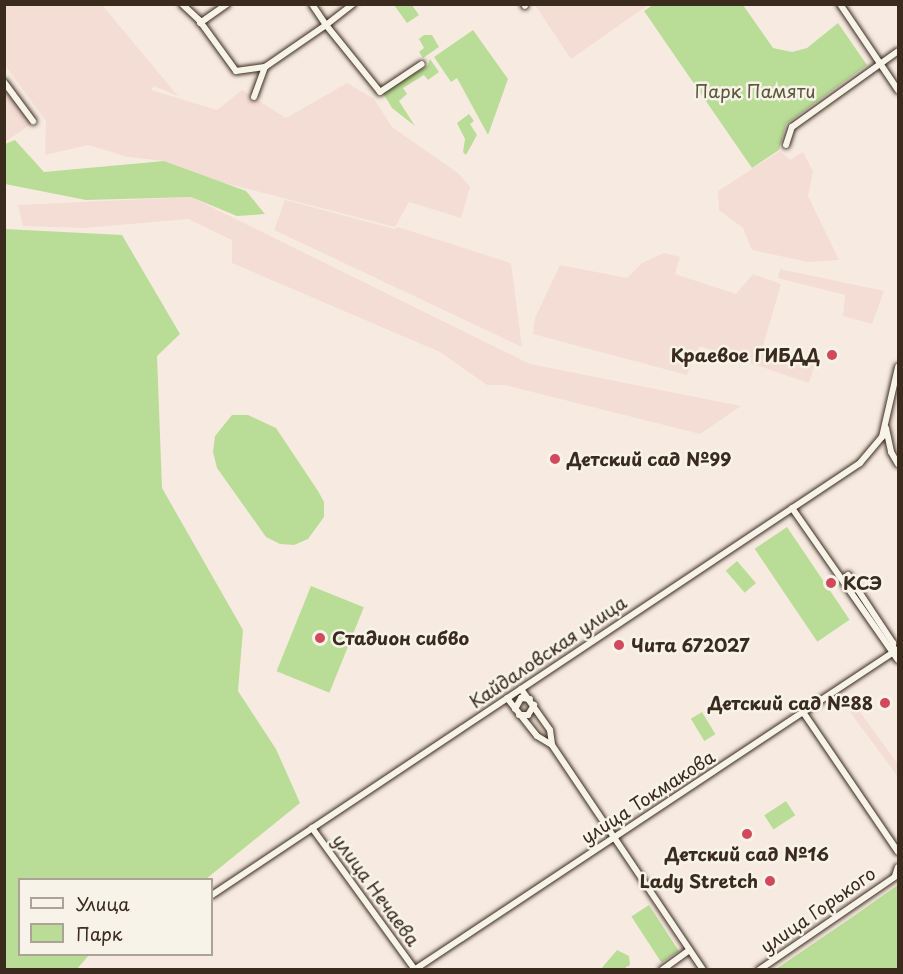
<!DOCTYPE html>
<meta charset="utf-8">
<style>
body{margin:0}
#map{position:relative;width:903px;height:974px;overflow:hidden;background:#f7ebe1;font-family:"Playpen Sans",sans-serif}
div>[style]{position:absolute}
.built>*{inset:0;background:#f4ddd4}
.green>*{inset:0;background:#b9dd97;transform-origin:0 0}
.roads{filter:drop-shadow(0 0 2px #3b2a1e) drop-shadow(0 0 2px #3b2a1e)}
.minor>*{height:6px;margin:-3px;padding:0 3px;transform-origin:3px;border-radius:3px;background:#f7f3e8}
.dots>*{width:16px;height:16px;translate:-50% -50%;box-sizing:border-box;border:3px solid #f7f3e8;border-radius:50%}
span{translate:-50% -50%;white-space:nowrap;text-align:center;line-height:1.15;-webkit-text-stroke:5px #f7f3e8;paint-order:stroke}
.park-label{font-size:18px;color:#5a573c}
.poi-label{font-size:18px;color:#3b2a1e;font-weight:700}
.right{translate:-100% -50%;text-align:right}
.left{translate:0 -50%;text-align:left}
.street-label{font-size:18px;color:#3b2a1e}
.frame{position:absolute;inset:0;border:6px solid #3b2a1e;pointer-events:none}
.legend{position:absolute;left:18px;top:878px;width:195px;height:78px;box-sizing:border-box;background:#f7f3e8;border:2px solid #aca397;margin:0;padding:8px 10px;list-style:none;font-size:18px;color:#3b2a1e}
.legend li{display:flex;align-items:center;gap:12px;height:30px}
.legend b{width:30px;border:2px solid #aca397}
</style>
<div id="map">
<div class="built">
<div style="clip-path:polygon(5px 5px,102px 5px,178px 96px,154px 86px,151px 90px,217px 110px,242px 90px,286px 118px,347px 83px,374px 99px,392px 127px,458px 173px,470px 187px,461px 218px,409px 202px,395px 227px,202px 177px,164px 161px,128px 157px,88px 145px,45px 155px,46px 121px,5px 65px)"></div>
<div style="clip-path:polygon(535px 5px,648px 5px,571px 59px)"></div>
<div style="clip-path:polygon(4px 88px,31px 124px,5px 142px,4px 142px)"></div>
<div style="clip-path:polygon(780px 151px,790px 160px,803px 152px,813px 171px,808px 196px,839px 260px,808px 262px,752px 250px,743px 228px,719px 210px,718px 191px)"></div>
<div style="clip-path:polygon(191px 197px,530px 364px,741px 406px,700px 434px,505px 385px,487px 385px,440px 352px,232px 263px,232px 240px,188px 219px,84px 228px,23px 226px,18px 205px)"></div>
<div style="clip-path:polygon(285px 200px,395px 229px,398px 227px,511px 263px,522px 347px,274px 230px)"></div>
<div style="clip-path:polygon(664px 253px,680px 257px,675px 274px,736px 294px,753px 274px,781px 284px,763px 346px,815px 364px,809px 383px,700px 346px,687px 375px,533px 334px,535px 318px,560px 265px,627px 278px,642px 263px)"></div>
<div style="clip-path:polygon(780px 269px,884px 291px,872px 324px,843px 316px,845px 295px,778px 278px)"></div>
<div style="clip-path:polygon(857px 708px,898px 764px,898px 777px,850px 712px)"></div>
</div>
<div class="green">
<div style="clip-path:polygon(394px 5px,412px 5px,419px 15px,407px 23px)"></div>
<div style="clip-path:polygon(653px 5px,743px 5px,773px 48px,792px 52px,807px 48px,838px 23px,867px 65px,786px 124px,779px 150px,752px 168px,644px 11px)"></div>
<div style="clip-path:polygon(473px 30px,508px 79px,488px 135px,457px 78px,451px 82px,434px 57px)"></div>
<div style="clip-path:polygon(424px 35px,432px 35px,439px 47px,423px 58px,419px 52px,424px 48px,419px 39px)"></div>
<div style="clip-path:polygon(430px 59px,439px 72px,428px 80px,424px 75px,403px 88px,407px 94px,399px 101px,415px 126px,392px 108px,383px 93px,428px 65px)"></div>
<div style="clip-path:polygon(469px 114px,474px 121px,470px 124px,477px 135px,466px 155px,463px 152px,465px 139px,457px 123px)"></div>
<div style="clip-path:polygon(15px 140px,44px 172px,164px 161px,246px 191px,265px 214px,237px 216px,191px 197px,86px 200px,5px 184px,5px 144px)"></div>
<div style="clip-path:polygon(5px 229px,122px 235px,180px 334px,157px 356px,162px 488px,243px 630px,238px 691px,276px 749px,300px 803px,206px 879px,20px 880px,20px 954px,89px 955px,77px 969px,5px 969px)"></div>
<div style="clip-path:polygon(232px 415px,248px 415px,276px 428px,318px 491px,324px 502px,324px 517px,308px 539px,294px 545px,280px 544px,266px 537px,217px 468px,213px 452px,215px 436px)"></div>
<div style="left:787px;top:527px;width:112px;height:39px;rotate:56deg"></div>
<div style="left:737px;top:561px;width:29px;height:15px;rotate:49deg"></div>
<div style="left:311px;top:586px;width:57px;height:92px;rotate:22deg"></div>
<div style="left:702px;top:712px;width:26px;height:13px;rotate:59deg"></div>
<div style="left:786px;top:801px;width:17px;height:26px;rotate:57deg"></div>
<div style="clip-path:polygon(898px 885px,898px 969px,776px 969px,848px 920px)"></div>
<div style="left:649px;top:905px;width:55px;height:21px;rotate:57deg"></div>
<div style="clip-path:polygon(617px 950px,629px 956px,630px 965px,623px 969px,601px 969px)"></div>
</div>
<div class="roads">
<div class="minor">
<div style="left:182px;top:4px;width:23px;rotate:43deg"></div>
<div style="left:199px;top:20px;width:63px;rotate:54deg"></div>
<div style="left:236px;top:71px;width:29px;rotate:-8deg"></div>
<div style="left:353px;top:4px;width:34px;rotate:142deg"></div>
<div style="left:326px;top:25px;width:86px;rotate:51.1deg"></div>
<div style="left:380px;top:92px;width:50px;rotate:-33.7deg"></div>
<div style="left:524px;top:4px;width:2px;rotate:63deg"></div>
<div style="left:840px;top:4px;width:104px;rotate:56deg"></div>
<div style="left:200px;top:23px;width:33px;rotate:-35deg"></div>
<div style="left:4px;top:82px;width:49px;rotate:53.4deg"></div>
<div style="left:254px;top:97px;width:32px;rotate:-70deg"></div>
<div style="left:265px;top:67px;width:74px;rotate:-34.5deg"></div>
<div style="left:326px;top:25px;width:25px;rotate:-124deg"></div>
<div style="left:786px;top:145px;width:19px;rotate:-72deg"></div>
<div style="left:792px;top:127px;width:130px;rotate:-35.6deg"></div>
<div style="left:886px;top:428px;width:25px;rotate:78deg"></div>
<div style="left:891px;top:452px;width:14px;rotate:60deg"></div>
<div style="left:792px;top:508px;width:185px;rotate:55.1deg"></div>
<div style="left:848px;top:575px;width:82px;rotate:56.5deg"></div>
<div style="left:893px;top:643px;width:9px;rotate:90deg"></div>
<div style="left:521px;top:689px;width:50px;rotate:54.7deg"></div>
<div style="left:550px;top:730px;width:15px;rotate:82deg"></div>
<div style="left:507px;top:698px;width:48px;rotate:51.7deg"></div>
<div style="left:537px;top:736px;width:17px;rotate:31deg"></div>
<div style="left:552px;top:745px;width:271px;rotate:56.1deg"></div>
<div style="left:515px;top:709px;width:13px;rotate:-61deg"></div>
<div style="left:521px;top:698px;width:9px;rotate:6deg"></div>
<div style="left:803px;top:712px;width:169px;rotate:55.8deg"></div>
<div style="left:519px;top:715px;width:9px"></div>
<div style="left:528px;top:715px;width:12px;rotate:-59deg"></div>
<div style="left:312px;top:828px;width:175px;rotate:54deg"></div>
<div style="left:895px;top:876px;width:9px;rotate:-72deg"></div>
<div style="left:212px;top:895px;width:779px;rotate:-33.69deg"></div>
<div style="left:860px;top:463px;width:34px;rotate:-50deg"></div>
<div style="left:882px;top:437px;width:72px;rotate:-77.1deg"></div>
<div style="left:414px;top:970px;width:581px;rotate:-33.55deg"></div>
<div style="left:662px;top:970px;width:34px;rotate:-36deg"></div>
<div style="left:759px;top:970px;width:168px;rotate:-34.4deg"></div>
</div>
</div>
<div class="dots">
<div style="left:832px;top:355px;background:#d1495b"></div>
<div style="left:555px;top:459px;background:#d1495b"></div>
<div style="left:831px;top:583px;background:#d1495b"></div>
<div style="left:320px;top:638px;background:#d1495b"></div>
<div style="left:619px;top:645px;background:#d1495b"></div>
<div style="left:885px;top:703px;background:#d1495b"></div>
<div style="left:747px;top:834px;background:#d1495b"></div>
<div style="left:770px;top:881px;background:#d1495b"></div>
</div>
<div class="park-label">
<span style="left:755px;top:91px">Парк Памяти</span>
</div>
<div class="poi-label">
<span class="right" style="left:820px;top:355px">Краевое ГИБДД</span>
<span class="left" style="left:567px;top:459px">Детский сад №99</span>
<span class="left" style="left:843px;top:583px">КСЭ</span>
<span class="left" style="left:332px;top:638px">Стадион сибво</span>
<span class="left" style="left:631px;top:645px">Чита 672027</span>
<span class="right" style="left:873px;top:703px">Детский сад №88</span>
<span style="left:747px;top:854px">Детский сад №16</span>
<span class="right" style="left:758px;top:881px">Lady Stretch</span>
</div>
<div class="street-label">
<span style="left:548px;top:652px;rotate:-34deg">Кайдаловская улица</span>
<span style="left:648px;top:797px;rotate:-33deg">улица Токмакова</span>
<span style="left:376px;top:890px;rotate:54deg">улица Нечаева</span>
<span style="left:818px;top:910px;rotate:-35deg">улица Горького</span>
</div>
<div class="frame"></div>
<ul class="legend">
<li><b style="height:8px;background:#f7f3e8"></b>Улица</li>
<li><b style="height:16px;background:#b9dd97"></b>Парк</li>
</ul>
</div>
